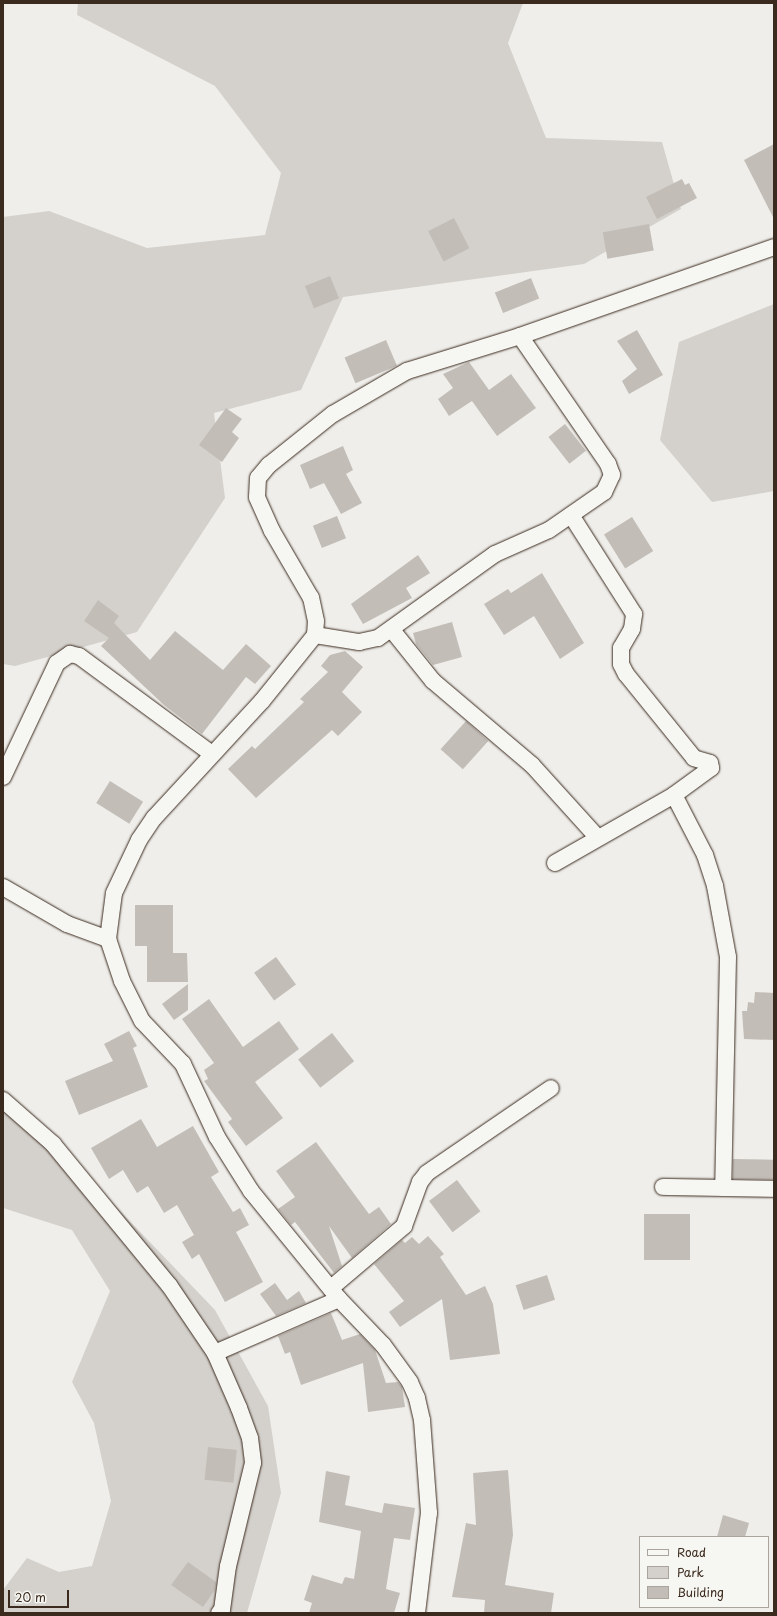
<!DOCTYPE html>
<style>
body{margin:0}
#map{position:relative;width:777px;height:1616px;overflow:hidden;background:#efeeea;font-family:"Playpen Sans",sans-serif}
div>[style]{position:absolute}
.green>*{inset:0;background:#d4d1cc}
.building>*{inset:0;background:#c2bdb7;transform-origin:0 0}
.roads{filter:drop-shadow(0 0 1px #3b2a1e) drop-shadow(0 0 1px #3b2a1e)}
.street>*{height:16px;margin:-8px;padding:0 8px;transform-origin:8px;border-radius:8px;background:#f6f6f2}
span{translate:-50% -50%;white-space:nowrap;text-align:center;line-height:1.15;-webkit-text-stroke:3px #f6f6f2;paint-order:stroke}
.frame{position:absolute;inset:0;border:4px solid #3b2a1e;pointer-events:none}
.legend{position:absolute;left:639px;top:1536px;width:130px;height:72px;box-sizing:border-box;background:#f6f6f2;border:1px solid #aba49d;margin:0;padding:5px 7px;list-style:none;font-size:12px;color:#3b2a1e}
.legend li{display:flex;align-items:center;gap:8px;height:20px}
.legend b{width:20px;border:1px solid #aba49d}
.scale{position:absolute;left:8px;top:1590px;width:61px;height:18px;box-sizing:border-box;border:2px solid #3b2a1e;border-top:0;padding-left:5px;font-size:12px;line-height:14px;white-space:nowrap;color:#3b2a1e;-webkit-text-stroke:3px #f6f6f2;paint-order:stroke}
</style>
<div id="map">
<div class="green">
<div style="clip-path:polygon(78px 3px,523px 3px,508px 43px,546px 138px,662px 142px,681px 209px,584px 264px,343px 297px,301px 390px,214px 413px,225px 498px,137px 632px,15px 666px,3px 664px,3px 217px,49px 211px,147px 248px,265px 235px,281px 173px,215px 86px,77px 15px)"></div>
<div style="clip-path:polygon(774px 304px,774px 491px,712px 502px,660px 440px,679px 342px)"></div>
<div style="clip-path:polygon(3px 1089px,215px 1310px,268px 1406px,281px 1493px,247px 1613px,3px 1613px,3px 1590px,27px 1558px,59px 1572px,92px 1566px,111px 1501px,94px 1423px,72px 1382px,110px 1291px,72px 1230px,3px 1208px)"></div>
</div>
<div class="building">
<div style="clip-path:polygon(774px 144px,774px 219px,744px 160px)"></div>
<div style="clip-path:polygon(682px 179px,685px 185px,689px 183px,697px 198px,657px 219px,646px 197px)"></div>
<div style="left:454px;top:218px;width:34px;height:29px;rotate:63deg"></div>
<div style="left:649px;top:224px;width:27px;height:47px;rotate:80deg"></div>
<div style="left:330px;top:276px;width:24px;height:27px;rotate:68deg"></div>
<div style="left:531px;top:278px;width:22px;height:39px;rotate:68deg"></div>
<div style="clip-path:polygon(637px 330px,663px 375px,629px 394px,622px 381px,637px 369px,617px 341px)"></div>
<div style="left:386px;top:340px;width:28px;height:45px;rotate:67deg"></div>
<div style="clip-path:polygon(469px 362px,489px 390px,511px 374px,536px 408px,497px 436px,472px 401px,449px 416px,438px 399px,453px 388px,443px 374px)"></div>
<div style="clip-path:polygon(226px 408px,242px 419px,232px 432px,239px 438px,222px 462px,199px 445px)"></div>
<div style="left:565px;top:424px;width:34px;height:21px;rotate:52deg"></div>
<div style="clip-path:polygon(343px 446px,353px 470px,346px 474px,362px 503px,341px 514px,324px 483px,310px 489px,300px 465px)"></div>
<div style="left:337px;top:516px;width:24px;height:26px;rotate:68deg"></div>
<div style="left:632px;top:517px;width:40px;height:33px;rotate:58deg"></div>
<div style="clip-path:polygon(418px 555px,430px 573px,406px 588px,412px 598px,363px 624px,351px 604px)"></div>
<div style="clip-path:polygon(542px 573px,584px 643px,560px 659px,534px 616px,504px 635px,484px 604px,508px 589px,511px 593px)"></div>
<div style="clip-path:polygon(98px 600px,119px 616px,114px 623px,150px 660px,175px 631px,223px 670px,246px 644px,271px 666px,255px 684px,246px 677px,202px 734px,164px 705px,101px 646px,109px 638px,84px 621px)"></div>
<div style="clip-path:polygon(452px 622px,462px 657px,433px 665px,416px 644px,413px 633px)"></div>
<div style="clip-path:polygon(345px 651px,363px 667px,342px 692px,362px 712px,338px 736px,332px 730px,256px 798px,228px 769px,252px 746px,255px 749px,304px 702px,300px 699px,328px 672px,321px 666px,330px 655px)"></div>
<div style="left:466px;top:721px;width:30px;height:38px;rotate:42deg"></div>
<div style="left:110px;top:781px;width:39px;height:26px;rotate:32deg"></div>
<div style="clip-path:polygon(135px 905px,173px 905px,173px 953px,187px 953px,188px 982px,147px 982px,147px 946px,135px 946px)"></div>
<div style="left:276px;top:957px;width:34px;height:27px;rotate:54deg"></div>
<div style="clip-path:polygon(188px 984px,188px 1010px,174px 1020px,162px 1004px)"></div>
<div style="clip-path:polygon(755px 992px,774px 993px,774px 1040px,744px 1039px,742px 1011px,747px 1011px,748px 1002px,754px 1003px)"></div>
<div style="clip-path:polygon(209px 999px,243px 1047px,279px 1021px,299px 1049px,255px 1082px,283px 1118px,246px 1146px,228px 1122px,232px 1119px,204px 1081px,208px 1079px,204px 1070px,214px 1063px,182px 1019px)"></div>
<div style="clip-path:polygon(129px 1031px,137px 1046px,133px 1048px,148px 1087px,79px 1115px,65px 1081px,113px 1061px,104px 1044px)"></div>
<div style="left:332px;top:1033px;width:36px;height:43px;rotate:52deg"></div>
<div style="clip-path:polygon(141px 1119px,157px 1147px,193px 1126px,219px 1172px,211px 1177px,233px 1212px,240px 1208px,249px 1225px,236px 1232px,263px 1282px,225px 1302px,199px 1254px,192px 1259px,182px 1242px,194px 1235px,177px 1205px,164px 1213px,148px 1186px,137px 1193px,123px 1170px,109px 1179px,91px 1148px)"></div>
<div style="clip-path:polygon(316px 1142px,369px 1214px,379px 1207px,391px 1224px,352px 1258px,329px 1226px,342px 1266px,334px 1273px,295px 1222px,291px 1225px,278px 1209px,295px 1197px,276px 1171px)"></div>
<div style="left:733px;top:1159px;width:41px;height:20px;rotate:1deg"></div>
<div style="left:457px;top:1180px;width:39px;height:35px;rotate:53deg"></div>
<div style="left:690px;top:1214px;width:46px;height:46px;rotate:90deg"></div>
<div style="clip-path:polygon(428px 1236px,444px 1254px,440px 1257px,466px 1295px,485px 1286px,493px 1304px,500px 1354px,450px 1360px,442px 1299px,400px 1327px,389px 1312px,404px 1301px,374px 1264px,402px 1240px,405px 1243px,412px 1237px,419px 1244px)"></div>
<div style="left:547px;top:1275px;width:26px;height:33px;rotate:72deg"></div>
<div style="clip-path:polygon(275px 1283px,287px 1300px,299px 1291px,306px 1303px,276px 1316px,260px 1294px)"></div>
<div style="clip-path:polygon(331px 1313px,342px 1340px,360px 1334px,375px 1350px,386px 1383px,398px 1382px,402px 1387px,405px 1407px,368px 1412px,363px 1363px,301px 1385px,290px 1352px,285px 1354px,278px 1336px)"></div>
<div style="left:208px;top:1447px;width:29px;height:33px;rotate:6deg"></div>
<div style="clip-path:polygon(508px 1470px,513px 1535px,505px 1585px,554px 1593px,551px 1613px,484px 1613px,485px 1600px,452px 1597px,466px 1523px,476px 1525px,473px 1473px)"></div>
<div style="clip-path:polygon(326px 1471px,350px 1476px,345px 1505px,382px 1513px,384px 1503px,415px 1508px,410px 1540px,394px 1538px,386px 1589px,400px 1593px,394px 1613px,309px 1613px,312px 1603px,304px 1600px,312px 1575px,342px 1584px,345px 1577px,354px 1579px,361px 1531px,319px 1522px)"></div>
<div style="clip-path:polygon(723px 1515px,749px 1523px,745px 1537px,717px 1537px)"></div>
<div style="clip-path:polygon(188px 1562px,216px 1582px,215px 1590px,203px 1607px,171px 1585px)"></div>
</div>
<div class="roads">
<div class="street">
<div style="left:392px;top:630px;width:65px;rotate:51.2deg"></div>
<div style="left:433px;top:681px;width:130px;rotate:40.3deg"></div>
<div style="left:532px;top:765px;width:98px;rotate:47.9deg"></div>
<div style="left:315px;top:635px;width:45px;rotate:9deg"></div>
<div style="left:359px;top:642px;width:19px;rotate:-12deg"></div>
<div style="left:378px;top:638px;width:144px;rotate:-35.7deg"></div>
<div style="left:495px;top:554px;width:59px;rotate:-24deg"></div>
<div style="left:549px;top:530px;width:67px;rotate:-34.6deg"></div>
<div style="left:604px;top:492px;width:19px;rotate:-65deg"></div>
<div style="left:612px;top:475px;width:12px;rotate:-110deg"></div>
<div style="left:608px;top:464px;width:155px;rotate:-124.5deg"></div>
<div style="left:3px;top:777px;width:126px;rotate:-64.7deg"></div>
<div style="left:57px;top:663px;width:16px;rotate:-35deg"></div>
<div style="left:70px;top:654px;width:9px;rotate:13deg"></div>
<div style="left:79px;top:656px;width:165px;rotate:36.4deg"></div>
<div style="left:674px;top:795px;width:68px;rotate:62.7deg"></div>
<div style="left:705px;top:855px;width:33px;rotate:72deg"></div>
<div style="left:715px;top:886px;width:72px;rotate:79.6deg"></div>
<div style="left:728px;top:957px;width:231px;rotate:91.2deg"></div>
<div style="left:555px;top:863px;width:137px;rotate:-29.7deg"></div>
<div style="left:674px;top:795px;width:46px;rotate:-36.1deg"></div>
<div style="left:711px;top:768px;width:5px;rotate:-101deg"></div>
<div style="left:710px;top:763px;width:17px;rotate:-163deg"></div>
<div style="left:694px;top:758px;width:108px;rotate:-129deg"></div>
<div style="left:626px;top:674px;width:11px;rotate:-117deg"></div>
<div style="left:621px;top:664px;width:16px;rotate:-90deg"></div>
<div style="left:621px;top:648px;width:22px;rotate:-60deg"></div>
<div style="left:632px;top:629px;width:15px;rotate:-82deg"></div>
<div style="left:634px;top:614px;width:117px;rotate:-122.5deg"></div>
<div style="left:3px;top:887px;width:74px;rotate:30deg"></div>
<div style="left:67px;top:924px;width:44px;rotate:20.1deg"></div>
<div style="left:3px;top:1100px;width:67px;rotate:41.3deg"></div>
<div style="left:53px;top:1144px;width:183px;rotate:50.6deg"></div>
<div style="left:169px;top:1285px;width:82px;rotate:55.9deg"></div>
<div style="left:215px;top:1353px;width:60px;rotate:66.4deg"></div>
<div style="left:239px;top:1408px;width:32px;rotate:70deg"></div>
<div style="left:250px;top:1438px;width:25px;rotate:83deg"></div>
<div style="left:253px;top:1463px;width:106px;rotate:103.6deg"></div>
<div style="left:228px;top:1566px;width:44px;rotate:97.8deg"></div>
<div style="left:222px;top:1610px;width:4px;rotate:135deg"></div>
<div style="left:663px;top:1187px;width:111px;rotate:1deg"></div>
<div style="left:331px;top:1288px;width:96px;rotate:-40.3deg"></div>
<div style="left:404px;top:1226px;width:47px;rotate:-70deg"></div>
<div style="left:420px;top:1182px;width:11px;rotate:-52deg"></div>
<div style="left:427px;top:1173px;width:150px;rotate:-34.4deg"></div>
<div style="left:215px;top:1353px;width:135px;rotate:-23.5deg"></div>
<div style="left:417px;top:1613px;width:101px;rotate:-83.2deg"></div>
<div style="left:429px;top:1513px;width:93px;rotate:-94.3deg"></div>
<div style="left:422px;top:1420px;width:23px;rotate:-103deg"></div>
<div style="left:417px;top:1398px;width:17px;rotate:-114deg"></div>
<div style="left:410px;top:1382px;width:46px;rotate:-126.1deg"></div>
<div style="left:383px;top:1345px;width:64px;rotate:-133.7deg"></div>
<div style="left:339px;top:1299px;width:139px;rotate:-129.2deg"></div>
<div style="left:251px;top:1191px;width:64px;rotate:-122.2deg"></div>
<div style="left:217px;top:1137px;width:81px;rotate:-115deg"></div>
<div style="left:183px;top:1064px;width:59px;rotate:-133.6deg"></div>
<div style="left:142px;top:1021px;width:45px;rotate:-116.6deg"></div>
<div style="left:122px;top:981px;width:44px;rotate:-108.4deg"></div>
<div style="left:108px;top:939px;width:46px;rotate:-82.6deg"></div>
<div style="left:114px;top:893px;width:59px;rotate:-64.7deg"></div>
<div style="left:139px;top:840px;width:27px;rotate:-56deg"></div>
<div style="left:154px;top:818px;width:159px;rotate:-47.3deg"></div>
<div style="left:262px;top:701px;width:85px;rotate:-51.2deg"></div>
<div style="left:315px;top:635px;width:14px;rotate:-86deg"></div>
<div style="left:316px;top:621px;width:24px;rotate:-102deg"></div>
<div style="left:311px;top:598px;width:78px;rotate:-120.2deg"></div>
<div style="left:272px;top:531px;width:37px;rotate:-114deg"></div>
<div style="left:257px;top:497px;width:19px;rotate:-87deg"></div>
<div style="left:258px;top:478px;width:17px;rotate:-50deg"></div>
<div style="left:269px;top:465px;width:82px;rotate:-38.6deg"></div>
<div style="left:333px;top:414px;width:86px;rotate:-30.2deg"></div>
<div style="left:407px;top:371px;width:118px;rotate:-17.2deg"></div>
<div style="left:520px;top:336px;width:269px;rotate:-19.3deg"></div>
</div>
</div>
<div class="frame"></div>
<ul class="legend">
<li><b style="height:5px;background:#f6f6f2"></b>Road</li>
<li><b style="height:11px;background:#d4d1cc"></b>Park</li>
<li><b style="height:11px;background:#c2bdb7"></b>Building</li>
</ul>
<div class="scale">20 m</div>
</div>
